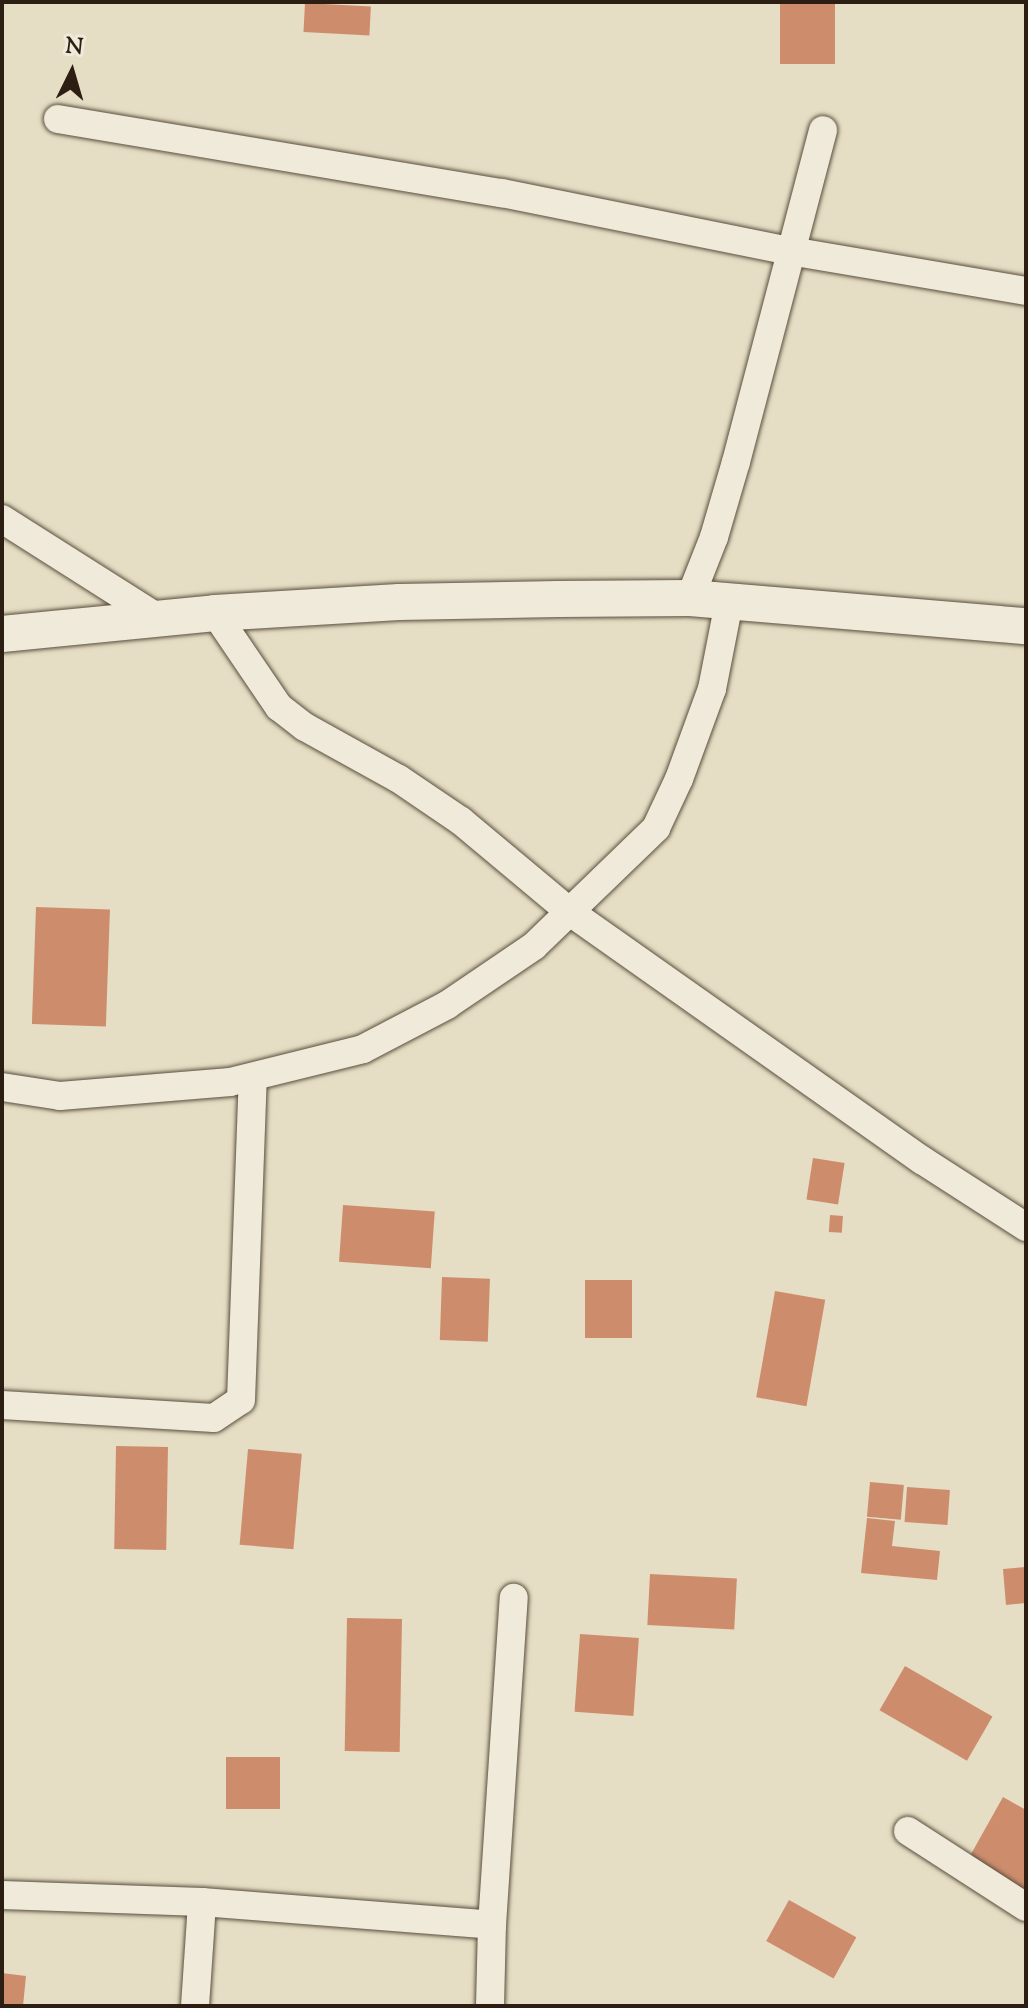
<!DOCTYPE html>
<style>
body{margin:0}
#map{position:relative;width:1028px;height:2008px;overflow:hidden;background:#e6dec4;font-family:"Sorts Mill Goudy",serif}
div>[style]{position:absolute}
.building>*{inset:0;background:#cd8d6d;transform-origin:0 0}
.roads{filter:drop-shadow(0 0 2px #5a4e3e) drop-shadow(0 0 2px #5a4e3e)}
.minor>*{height:28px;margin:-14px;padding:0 14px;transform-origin:14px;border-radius:14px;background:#efead9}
.tertiary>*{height:36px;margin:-18px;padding:0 18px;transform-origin:18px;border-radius:18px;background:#efead9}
span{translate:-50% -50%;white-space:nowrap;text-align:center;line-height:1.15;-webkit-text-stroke:8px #efead9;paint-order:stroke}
.frame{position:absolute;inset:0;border:4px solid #2c1e12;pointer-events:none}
.north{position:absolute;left:32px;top:32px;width:80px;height:80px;-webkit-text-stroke:6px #efead9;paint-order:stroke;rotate:5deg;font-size:22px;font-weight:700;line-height:32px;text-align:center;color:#2c1e12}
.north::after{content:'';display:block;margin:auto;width:28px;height:36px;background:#2c1e12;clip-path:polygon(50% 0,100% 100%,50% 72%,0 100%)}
</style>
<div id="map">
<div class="building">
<div style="left:780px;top:2px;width:55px;height:62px"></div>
<div style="left:305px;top:3px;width:66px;height:29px;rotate:3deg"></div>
<div style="left:36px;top:907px;width:74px;height:117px;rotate:2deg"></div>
<div style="left:813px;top:1158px;width:32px;height:42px;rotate:9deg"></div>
<div style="left:343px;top:1205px;width:92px;height:57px;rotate:4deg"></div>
<div style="left:830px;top:1215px;width:13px;height:17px;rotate:4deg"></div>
<div style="left:442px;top:1277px;width:48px;height:63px;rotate:2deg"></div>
<div style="left:585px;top:1280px;width:47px;height:58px"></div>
<div style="left:775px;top:1291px;width:51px;height:108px;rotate:10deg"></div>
<div style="left:116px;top:1446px;width:52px;height:103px;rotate:1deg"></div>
<div style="left:248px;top:1449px;width:54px;height:96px;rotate:5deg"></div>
<div style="left:870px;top:1482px;width:34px;height:35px;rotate:5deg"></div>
<div style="left:907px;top:1487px;width:43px;height:35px;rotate:4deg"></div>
<div style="clip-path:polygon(867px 1518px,895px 1521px,892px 1546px,940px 1551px,937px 1580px,861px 1573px)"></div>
<div style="clip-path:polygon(1026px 1567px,1026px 1603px,1006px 1605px,1003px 1569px)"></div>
<div style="left:650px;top:1574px;width:87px;height:51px;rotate:3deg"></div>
<div style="left:347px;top:1618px;width:55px;height:133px;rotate:1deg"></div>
<div style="left:580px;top:1634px;width:59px;height:78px;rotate:4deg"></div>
<div style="left:905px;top:1666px;width:101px;height:51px;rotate:30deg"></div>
<div style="left:226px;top:1757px;width:54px;height:52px"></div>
<div style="clip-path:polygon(1003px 1797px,1026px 1810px,1026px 1893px,966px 1863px)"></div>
<div style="left:789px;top:1900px;width:77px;height:47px;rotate:29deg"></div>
<div style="clip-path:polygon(2px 1973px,26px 1976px,23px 2006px,2px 2006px)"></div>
</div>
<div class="roads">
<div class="minor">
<div style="left:58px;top:119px;width:450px;rotate:9.5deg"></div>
<div style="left:502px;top:193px;width:294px;rotate:11.4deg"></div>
<div style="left:790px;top:251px;width:239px;rotate:9.6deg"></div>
<div style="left:2px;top:519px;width:185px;rotate:32.4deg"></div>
<div style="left:690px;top:598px;width:66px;rotate:-68.5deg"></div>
<div style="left:714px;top:537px;width:78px;rotate:-73.7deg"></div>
<div style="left:736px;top:462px;width:343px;rotate:-75.3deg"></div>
<div style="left:215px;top:613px;width:114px;rotate:55.8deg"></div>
<div style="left:279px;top:707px;width:33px;rotate:38deg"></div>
<div style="left:305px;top:727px;width:107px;rotate:29deg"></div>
<div style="left:399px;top:779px;width:75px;rotate:34.1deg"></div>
<div style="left:461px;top:821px;width:142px;rotate:39.9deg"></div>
<div style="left:570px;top:912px;width:431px;rotate:35.2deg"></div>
<div style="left:922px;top:1160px;width:124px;rotate:32.8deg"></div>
<div style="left:2px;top:1087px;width:59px;rotate:8.8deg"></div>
<div style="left:60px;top:1096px;width:171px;rotate:-4.7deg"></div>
<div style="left:230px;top:1082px;width:137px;rotate:-13.9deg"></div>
<div style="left:363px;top:1049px;width:95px;rotate:-27.6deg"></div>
<div style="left:447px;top:1005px;width:105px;rotate:-34.1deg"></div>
<div style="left:534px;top:946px;width:170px;rotate:-44deg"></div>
<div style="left:656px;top:828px;width:54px;rotate:-64.9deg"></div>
<div style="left:679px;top:779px;width:96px;rotate:-69.9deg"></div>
<div style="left:712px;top:689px;width:89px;rotate:-78.9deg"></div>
<div style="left:2px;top:1405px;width:212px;rotate:3.5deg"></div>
<div style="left:214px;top:1418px;width:32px;rotate:-34deg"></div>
<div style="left:241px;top:1400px;width:323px;rotate:-87.9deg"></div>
<div style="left:908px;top:1831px;width:140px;rotate:32.8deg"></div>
<div style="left:2px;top:1895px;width:200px;rotate:2deg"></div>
<div style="left:202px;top:1902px;width:291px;rotate:4.5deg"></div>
<div style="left:195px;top:2006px;width:104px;rotate:-86.1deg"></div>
<div style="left:490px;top:2006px;width:81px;rotate:-88.6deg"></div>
<div style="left:492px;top:1925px;width:328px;rotate:-86.2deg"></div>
</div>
<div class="tertiary">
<div style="left:2px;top:634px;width:214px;rotate:-5.6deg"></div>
<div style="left:215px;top:613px;width:184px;rotate:-3.4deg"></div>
<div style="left:399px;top:602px;width:159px;rotate:-1.1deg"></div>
<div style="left:558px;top:599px;width:132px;rotate:-0.4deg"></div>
<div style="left:690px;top:598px;width:337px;rotate:4.8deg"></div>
</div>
</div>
<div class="frame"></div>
<div class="north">N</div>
</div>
